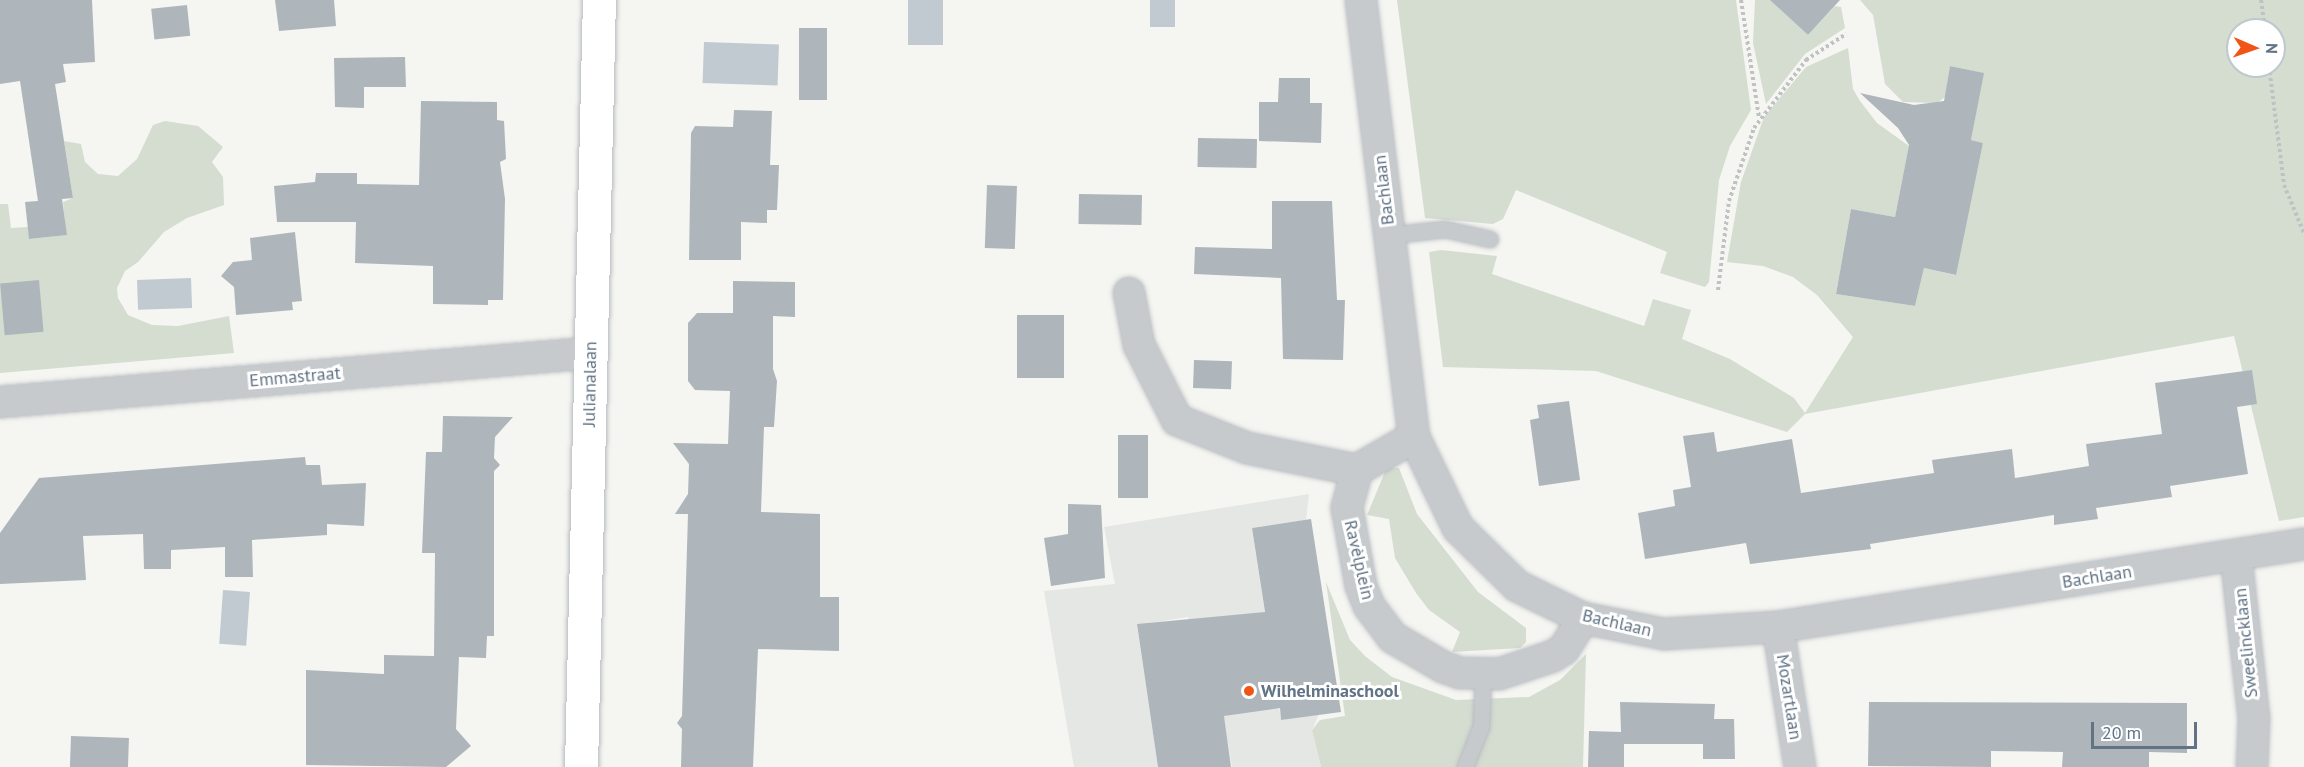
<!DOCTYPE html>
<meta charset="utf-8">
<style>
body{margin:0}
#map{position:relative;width:2304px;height:767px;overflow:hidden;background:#f5f5f1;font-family:"PT Sans",sans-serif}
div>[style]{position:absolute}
.built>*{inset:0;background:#e5e7e4}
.green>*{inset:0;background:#d5ddd1}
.water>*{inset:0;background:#c0cad0;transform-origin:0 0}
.building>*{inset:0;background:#aeb6bb;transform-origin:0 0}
.path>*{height:4px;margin-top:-2px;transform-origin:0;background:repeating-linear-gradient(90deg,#c0c1c3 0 3px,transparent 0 6px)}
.roads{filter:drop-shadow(0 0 2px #b6bbc0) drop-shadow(0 0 2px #b6bbc0)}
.lane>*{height:15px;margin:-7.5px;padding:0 7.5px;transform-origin:7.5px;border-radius:7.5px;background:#c7cacd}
.street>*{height:30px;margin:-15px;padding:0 15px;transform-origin:15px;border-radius:15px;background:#c7cacd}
.secondary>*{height:33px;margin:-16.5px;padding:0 16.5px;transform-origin:16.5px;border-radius:16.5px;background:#fff}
.dots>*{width:16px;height:16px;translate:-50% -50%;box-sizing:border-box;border:3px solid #fff;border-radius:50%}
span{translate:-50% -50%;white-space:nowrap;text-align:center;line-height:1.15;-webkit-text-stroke:6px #fff;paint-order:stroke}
.street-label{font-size:18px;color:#617384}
.poi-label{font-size:18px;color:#617384;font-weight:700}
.left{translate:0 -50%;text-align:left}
.north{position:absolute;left:2226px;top:18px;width:60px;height:60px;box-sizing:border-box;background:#fff;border:2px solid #c0c7ce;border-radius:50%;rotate:92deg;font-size:16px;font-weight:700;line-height:24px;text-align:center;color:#617384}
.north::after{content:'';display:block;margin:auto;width:21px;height:27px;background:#f15515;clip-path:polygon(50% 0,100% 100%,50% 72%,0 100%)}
.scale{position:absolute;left:2091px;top:722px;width:106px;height:27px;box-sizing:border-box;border:3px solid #617384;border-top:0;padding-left:8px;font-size:18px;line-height:21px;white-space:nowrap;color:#617384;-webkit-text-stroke:4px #fff;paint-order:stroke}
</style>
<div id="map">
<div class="built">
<div style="clip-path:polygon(1309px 494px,1306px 520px,1252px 528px,1281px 720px,1319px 714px,1312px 730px,1321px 767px,1232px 767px,1225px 726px,1188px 617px,1137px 625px,1158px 767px,1074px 767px,1044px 591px,1115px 584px,1104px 527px)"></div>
</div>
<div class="green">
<div style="clip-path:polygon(1397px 0,1736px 0,1751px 110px,1730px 146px,1719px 180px,1709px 282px,1705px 287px,1660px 273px,1667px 252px,1516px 190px,1503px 219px,1493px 224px,1425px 218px)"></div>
<div style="clip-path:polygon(1755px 0,1771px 0,1808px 35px,1835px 6px,1841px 7px,1845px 28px,1805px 54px,1766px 104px,1753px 43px)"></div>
<div style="clip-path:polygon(evenodd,1860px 0,2304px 0,2304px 517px,2279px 521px,2234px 336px,1805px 414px,1787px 432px,1596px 371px,1443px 367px,1429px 252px,1441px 250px,1497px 256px,1492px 274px,1644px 326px,1653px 299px,1691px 310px,1682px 339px,1730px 359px,1794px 398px,1805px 413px,1853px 337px,1817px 295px,1793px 277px,1763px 266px,1727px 262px,1741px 182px,1764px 117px,1806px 67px,1848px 48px,1853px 89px,1860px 101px,1877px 123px,1909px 146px,1895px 217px,1851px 209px,1836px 294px,1915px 306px,1924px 268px,1955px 275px,1983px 143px,1971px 140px,1983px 73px,1950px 66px,1945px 97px,1937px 103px,1903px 102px,1885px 84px,1873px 15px,1860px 0,2238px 30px,2274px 30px,2274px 66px,2238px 66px,2238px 30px)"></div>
<div style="clip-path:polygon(165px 121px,198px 126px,223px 147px,212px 162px,223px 177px,224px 205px,187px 218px,164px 232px,138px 262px,125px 271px,117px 288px,118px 298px,128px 315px,152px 325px,178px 326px,229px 316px,234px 353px,0 373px,0 204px,8px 204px,11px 228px,28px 227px,30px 239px,66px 235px,63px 202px,73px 198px,64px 141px,81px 144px,85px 162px,98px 174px,118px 176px,137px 159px,153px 125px)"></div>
<div style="clip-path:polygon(1387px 467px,1399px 468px,1417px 514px,1478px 592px,1526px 628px,1526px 642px,1520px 648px,1452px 652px,1460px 632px,1429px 610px,1416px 593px,1395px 558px,1389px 519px,1367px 515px)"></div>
<div style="clip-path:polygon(1326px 582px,1350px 640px,1365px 656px,1392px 677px,1456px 700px,1529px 697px,1560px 680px,1586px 654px,1583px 767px,1321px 767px,1312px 730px,1320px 720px,1345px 716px)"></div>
</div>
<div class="water">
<div style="left:908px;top:0;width:35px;height:45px"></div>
<div style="left:1150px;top:0;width:25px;height:27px"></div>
<div style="left:704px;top:42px;width:75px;height:41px;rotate:2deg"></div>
<div style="left:191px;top:278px;width:30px;height:54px;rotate:88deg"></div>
<div style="left:223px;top:590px;width:27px;height:54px;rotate:4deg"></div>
</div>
<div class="building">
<div style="clip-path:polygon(0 0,92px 0,95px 62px,63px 64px,66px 82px,55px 84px,73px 198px,62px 199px,67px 235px,29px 239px,25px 202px,50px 200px,38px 201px,20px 81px,0 84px)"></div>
<div style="clip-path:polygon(275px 0,334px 0,336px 26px,279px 31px)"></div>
<div style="clip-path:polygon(1770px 0,1840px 0,1808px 35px)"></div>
<div style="left:187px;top:5px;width:31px;height:36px;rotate:84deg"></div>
<div style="left:799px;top:28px;width:28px;height:72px"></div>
<div style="clip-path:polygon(405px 57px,406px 87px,364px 87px,364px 108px,335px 107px,334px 58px)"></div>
<div style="clip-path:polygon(1950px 66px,1984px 73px,1971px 140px,1983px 143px,1956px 275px,1924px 268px,1915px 306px,1836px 294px,1851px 209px,1895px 217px,1909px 145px,1898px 128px,1860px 93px,1914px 105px,1944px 101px)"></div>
<div style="clip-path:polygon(1279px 78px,1310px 78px,1310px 103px,1322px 103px,1321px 143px,1259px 141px,1259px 102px,1278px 102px)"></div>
<div style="clip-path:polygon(421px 101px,497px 102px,497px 120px,504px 121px,506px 159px,500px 162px,505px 199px,503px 300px,488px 300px,488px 305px,433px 304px,433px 266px,355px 263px,356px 222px,277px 222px,274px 186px,315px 182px,316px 173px,357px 173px,357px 184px,419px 185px)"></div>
<div style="clip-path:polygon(734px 110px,772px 111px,770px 165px,779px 165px,777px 210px,767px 210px,767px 223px,741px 222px,741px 260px,689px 260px,691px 133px,695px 126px,733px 127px)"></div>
<div style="left:1198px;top:138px;width:59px;height:29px;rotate:1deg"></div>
<div style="left:987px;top:185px;width:30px;height:63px;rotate:2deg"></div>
<div style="left:1079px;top:194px;width:63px;height:30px;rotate:1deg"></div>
<div style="clip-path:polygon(1272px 201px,1332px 201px,1337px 300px,1345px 300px,1343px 360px,1283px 359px,1281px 278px,1194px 274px,1195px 247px,1272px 249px)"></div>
<div style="clip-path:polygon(295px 232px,302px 301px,292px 302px,293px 310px,236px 315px,234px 287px,221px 276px,233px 262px,252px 260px,250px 238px)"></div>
<div style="left:39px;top:280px;width:52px;height:39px;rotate:85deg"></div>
<div style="clip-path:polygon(733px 281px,795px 282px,795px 317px,773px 316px,773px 369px,777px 381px,774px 427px,764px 427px,761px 512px,820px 514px,820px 597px,839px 597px,839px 651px,758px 649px,753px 767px,681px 767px,682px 729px,677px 723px,682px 716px,688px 514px,675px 514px,688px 494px,689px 464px,673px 443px,728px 444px,730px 391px,695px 390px,688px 381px,688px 323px,697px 313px,733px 313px)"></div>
<div style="left:1017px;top:315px;width:47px;height:63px"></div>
<div style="left:1194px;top:360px;width:38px;height:28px;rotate:2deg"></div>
<div style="clip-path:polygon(2252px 370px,2257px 404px,2237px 407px,2248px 474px,2170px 486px,2172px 497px,2096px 508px,2098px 519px,2054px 525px,2054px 515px,1870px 544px,1871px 549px,1750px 564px,1746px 543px,1645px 559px,1638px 513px,1675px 506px,1673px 490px,1691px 487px,1683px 436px,1714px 432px,1717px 452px,1792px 439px,1801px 493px,1934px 473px,1932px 460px,2012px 449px,2015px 478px,2089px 466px,2086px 444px,2162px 434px,2155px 383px)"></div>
<div style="clip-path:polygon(1569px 401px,1580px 480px,1539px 486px,1530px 420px,1539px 418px,1537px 405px)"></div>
<div style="clip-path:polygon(443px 416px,513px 417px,495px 437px,494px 458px,500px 465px,494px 471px,494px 636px,487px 636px,486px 658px,459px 657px,456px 729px,471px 746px,446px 767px,306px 765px,306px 670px,384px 674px,384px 655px,434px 656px,435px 553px,422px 553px,426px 452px,442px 452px)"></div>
<div style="left:1118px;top:435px;width:30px;height:63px"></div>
<div style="clip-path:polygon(305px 457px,306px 465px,320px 465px,322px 485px,366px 483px,364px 526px,327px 524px,327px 535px,252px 540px,253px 577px,225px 577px,225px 547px,171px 550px,171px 569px,144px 569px,143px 534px,83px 536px,86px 580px,0 584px,0 533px,39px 478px)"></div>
<div style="clip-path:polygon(1068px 504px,1101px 505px,1105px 578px,1051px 586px,1044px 538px,1068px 534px)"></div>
<div style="clip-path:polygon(1311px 519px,1341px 712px,1281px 720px,1280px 708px,1224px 716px,1231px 767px,1158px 767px,1137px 624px,1265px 612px,1252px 528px)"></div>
<div style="clip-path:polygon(1620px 702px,1715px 704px,1714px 719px,1734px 719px,1735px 759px,1703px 759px,1703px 744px,1624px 744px,1624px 767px,1588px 767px,1589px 731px,1621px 732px)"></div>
<div style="clip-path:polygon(1869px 702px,2187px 703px,2187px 753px,2149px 752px,2149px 767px,2062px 767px,2063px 752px,1991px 751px,1991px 767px,1868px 766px)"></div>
<div style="left:71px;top:736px;width:58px;height:31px;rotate:2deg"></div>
</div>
<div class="path">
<div style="left:1741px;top:0;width:119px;rotate:81.3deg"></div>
<div style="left:2261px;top:0;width:30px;rotate:82deg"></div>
<div style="left:2269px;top:66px;width:120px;rotate:82.8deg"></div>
<div style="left:2284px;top:185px;width:52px;rotate:67.4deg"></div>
<div style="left:1718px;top:290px;width:90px;rotate:-83deg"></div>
<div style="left:1729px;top:201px;width:77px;rotate:-71.1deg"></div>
<div style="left:1754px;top:128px;width:86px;rotate:-52.6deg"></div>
<div style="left:1806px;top:60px;width:48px;rotate:-33deg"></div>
</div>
<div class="roads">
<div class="lane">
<div style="left:1389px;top:235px;width:56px;rotate:-6.1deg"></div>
<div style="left:1445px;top:229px;width:46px;rotate:12.5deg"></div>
<div style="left:1465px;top:767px;width:44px;rotate:-68.7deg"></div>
<div style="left:1481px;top:726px;width:52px;rotate:-87.8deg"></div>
</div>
<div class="street">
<div style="left:1361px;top:0;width:440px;rotate:83.1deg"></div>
<div style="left:1414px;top:437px;width:101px;rotate:64.2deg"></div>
<div style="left:1458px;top:528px;width:83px;rotate:44.5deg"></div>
<div style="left:1517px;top:586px;width:73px;rotate:25.9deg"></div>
<div style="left:1583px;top:618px;width:83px;rotate:11.2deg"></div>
<div style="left:1664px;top:634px;width:114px;rotate:-3.5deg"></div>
<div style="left:1778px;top:627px;width:533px;rotate:-8.97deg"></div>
<div style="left:1129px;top:293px;width:53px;rotate:79.1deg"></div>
<div style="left:1139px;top:345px;width:84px;rotate:63.1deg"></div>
<div style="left:1177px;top:420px;width:75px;rotate:21.8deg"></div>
<div style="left:1247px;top:448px;width:112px;rotate:11.3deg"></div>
<div style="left:0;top:402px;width:593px;rotate:-4.74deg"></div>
<div style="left:1414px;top:437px;width:66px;rotate:149.9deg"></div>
<div style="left:1357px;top:470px;width:39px;rotate:105deg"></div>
<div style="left:1347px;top:508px;width:79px;rotate:79.8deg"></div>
<div style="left:1361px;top:586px;width:22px;rotate:68deg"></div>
<div style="left:1369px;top:606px;width:39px;rotate:53deg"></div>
<div style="left:1392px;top:637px;width:59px;rotate:30.5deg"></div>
<div style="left:1443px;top:667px;width:18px;rotate:19deg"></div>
<div style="left:1460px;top:673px;width:39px;rotate:1deg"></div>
<div style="left:1499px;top:674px;width:57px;rotate:-18.4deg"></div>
<div style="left:1553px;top:656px;width:13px;rotate:-32deg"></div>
<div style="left:1564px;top:649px;width:36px;rotate:-58deg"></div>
<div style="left:2236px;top:556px;width:163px;rotate:83.7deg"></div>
<div style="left:2254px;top:718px;width:49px;rotate:92.3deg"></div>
<div style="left:1778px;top:627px;width:142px;rotate:81.1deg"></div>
</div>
<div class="secondary">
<div style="left:581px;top:767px;width:767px;rotate:-88.66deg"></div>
</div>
</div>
<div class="dots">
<div style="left:1249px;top:691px;background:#f15515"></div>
</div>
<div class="street-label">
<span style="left:1384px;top:190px;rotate:-97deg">Bachlaan</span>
<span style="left:295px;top:377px;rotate:-5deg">Emmastraat</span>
<span style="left:590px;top:384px;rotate:-89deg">Julianalaan</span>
<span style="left:1359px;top:560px;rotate:77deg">Ravèlplein</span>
<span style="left:2097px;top:577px;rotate:-9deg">Bachlaan</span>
<span style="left:1617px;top:623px;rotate:13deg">Bachlaan</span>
<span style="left:2246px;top:643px;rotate:-96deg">Sweelincklaan</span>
<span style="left:1789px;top:697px;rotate:81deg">Mozartlaan</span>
</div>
<div class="poi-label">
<span class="left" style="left:1261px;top:691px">Wilhelminaschool</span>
</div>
<div class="north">N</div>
<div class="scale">20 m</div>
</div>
